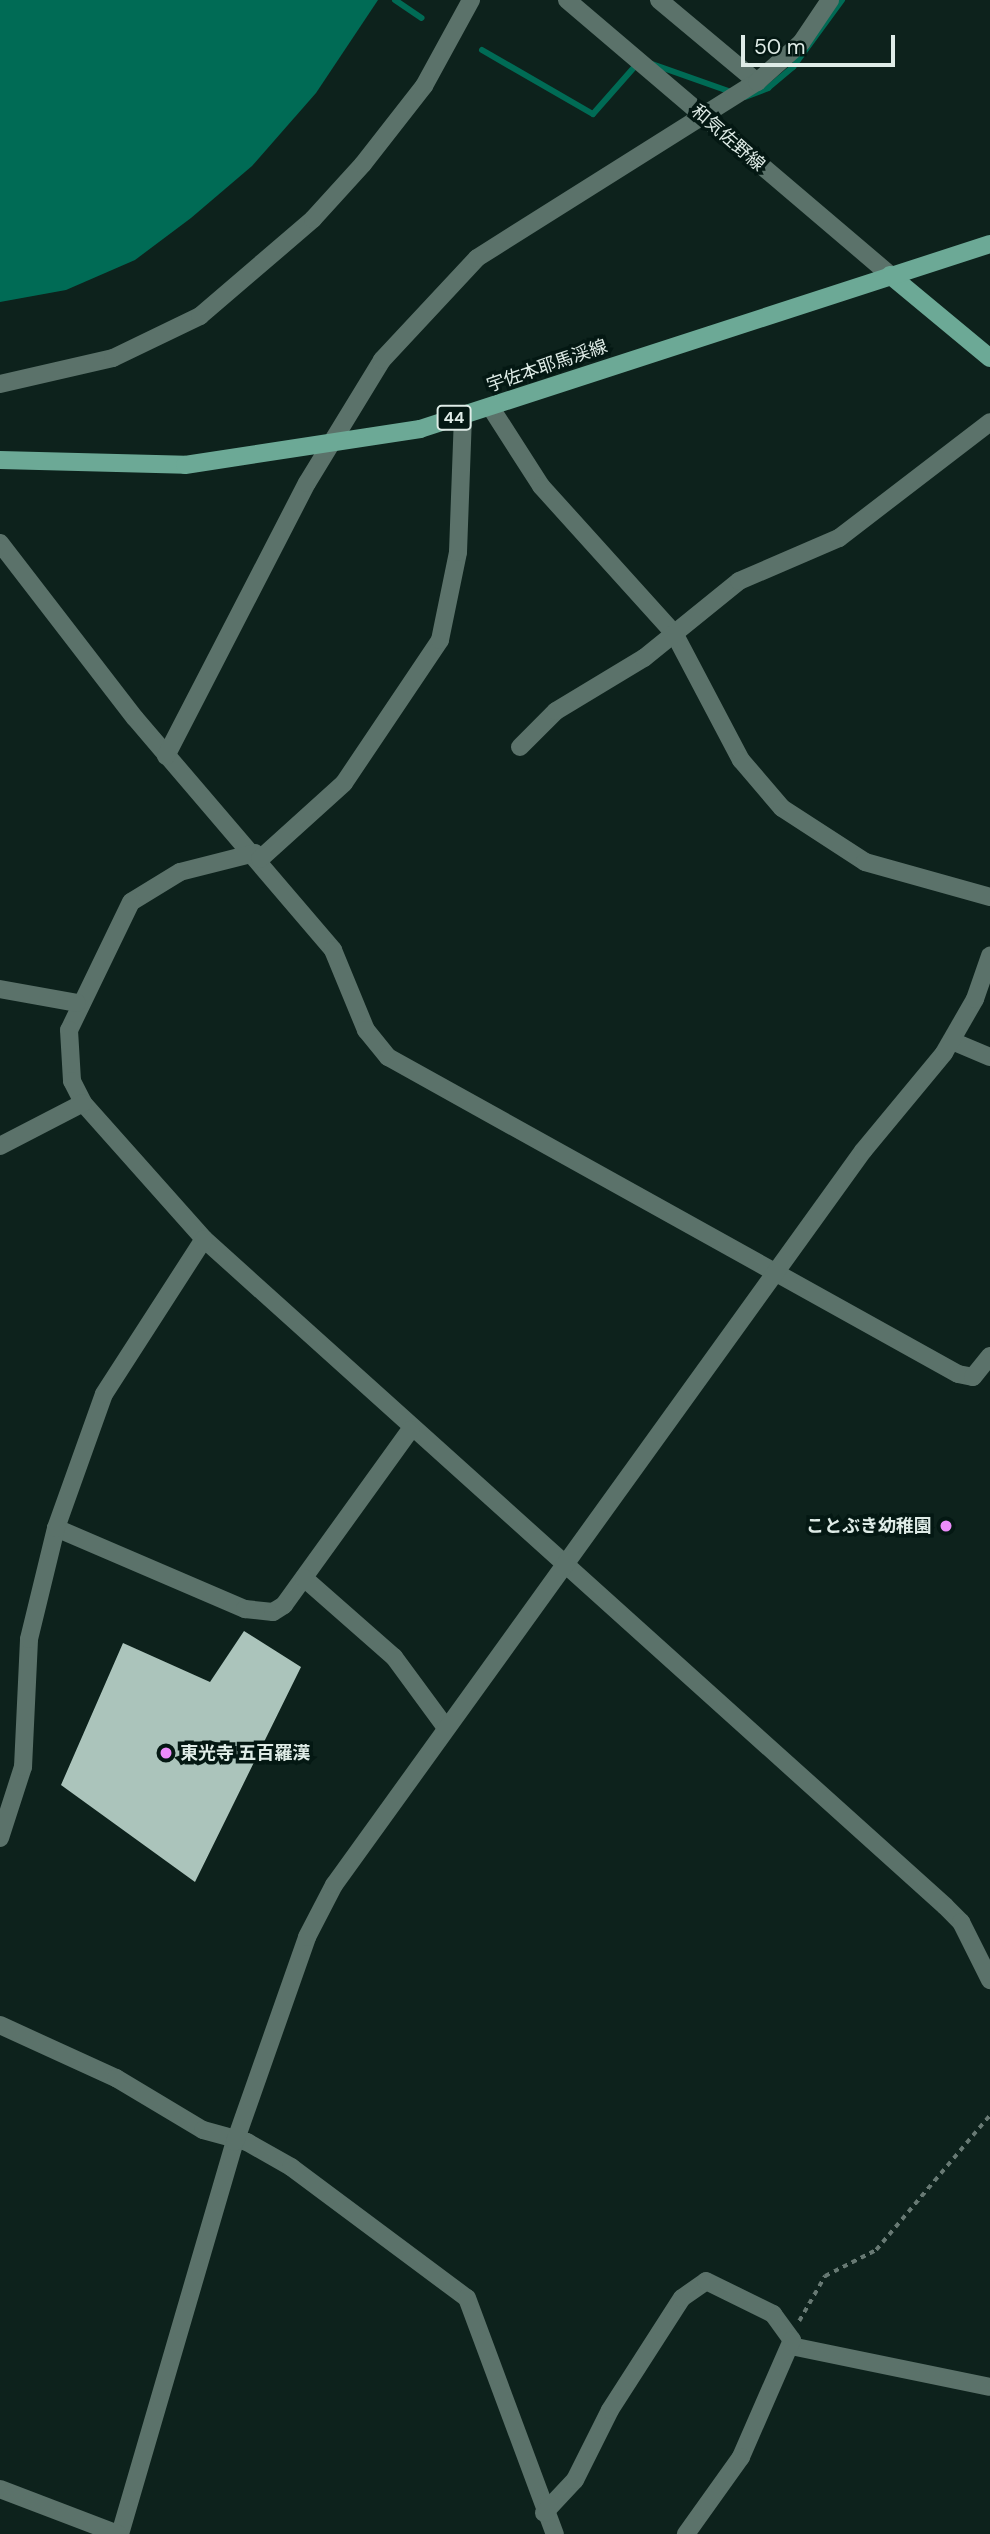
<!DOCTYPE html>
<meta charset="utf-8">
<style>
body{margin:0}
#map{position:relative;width:990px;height:2534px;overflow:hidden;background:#0d221c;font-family:"DM Sans","Noto Sans JP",sans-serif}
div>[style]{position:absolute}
.water>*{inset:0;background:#006b55}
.stream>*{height:6px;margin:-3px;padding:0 3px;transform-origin:3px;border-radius:3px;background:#006b55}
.building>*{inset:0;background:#abc4bb}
.path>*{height:3.5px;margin-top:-1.75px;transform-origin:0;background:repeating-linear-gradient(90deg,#677973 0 5px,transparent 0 10px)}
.minor>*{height:18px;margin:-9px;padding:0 9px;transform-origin:9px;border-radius:9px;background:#5b726a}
.tertiary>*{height:18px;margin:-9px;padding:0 9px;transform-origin:9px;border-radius:9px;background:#5b726a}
.secondary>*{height:18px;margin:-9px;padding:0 9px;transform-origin:9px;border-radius:9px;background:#5b726a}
.primary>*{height:18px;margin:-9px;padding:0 9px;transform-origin:9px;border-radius:9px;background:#6ca996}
.dots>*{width:19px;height:19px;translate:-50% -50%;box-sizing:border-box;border:4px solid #041813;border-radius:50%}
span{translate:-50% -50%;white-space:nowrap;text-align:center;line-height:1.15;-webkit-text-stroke:7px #041813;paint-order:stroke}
.shield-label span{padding:2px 5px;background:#041813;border:2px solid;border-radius:5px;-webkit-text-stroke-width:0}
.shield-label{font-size:16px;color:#dfece7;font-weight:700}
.street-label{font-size:18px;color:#dfece7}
.poi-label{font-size:18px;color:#dfece7;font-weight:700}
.right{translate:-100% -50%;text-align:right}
.left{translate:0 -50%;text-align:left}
.scale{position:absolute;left:741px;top:35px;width:154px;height:32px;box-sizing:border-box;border:4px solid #dfece7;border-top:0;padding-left:9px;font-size:21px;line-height:24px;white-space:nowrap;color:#dfece7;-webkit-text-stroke:5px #041813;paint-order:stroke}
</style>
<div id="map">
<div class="water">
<div style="clip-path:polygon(0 0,378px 0,316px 93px,252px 166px,191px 218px,135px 260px,66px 290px,0 302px)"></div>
</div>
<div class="stream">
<div style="left:395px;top:0;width:32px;rotate:34deg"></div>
<div style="left:482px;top:50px;width:128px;rotate:30deg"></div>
<div style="left:593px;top:114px;width:67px;rotate:-48.7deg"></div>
<div style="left:652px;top:64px;width:87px;rotate:19.5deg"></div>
<div style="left:745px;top:97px;width:25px;rotate:-21deg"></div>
<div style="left:768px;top:88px;width:33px;rotate:-40deg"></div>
<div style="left:793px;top:67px;width:83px;rotate:-53.8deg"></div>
</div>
<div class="building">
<div style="clip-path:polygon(244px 1631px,301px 1667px,195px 1882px,61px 1785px,123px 1643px,210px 1682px)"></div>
</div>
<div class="path">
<div style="left:799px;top:2321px;width:52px;rotate:-60deg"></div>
<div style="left:825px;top:2276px;width:57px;rotate:-27deg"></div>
<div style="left:876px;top:2250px;width:177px;rotate:-49.8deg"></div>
</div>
<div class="minor">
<div style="left:659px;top:0;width:128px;rotate:39.9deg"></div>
<div style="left:0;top:384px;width:116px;rotate:-13deg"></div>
<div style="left:113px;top:358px;width:97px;rotate:-25.8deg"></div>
<div style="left:200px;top:316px;width:149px;rotate:-40.6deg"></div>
<div style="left:313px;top:219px;width:74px;rotate:-47.7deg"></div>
<div style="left:363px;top:164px;width:99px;rotate:-52deg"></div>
<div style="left:424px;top:86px;width:98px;rotate:-61.3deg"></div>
<div style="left:491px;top:408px;width:93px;rotate:57.3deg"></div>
<div style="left:541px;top:486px;width:198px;rotate:47.9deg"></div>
<div style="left:674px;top:633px;width:144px;rotate:62.2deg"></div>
<div style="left:741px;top:760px;width:63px;rotate:49.5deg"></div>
<div style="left:782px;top:808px;width:99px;rotate:33deg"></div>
<div style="left:865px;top:862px;width:130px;rotate:15.6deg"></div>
<div style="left:0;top:543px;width:221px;rotate:52.4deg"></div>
<div style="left:135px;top:718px;width:305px;rotate:49.5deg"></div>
<div style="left:333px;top:950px;width:87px;rotate:67.6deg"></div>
<div style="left:366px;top:1030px;width:35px;rotate:51deg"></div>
<div style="left:388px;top:1057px;width:652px;rotate:29.08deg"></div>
<div style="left:958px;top:1374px;width:15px;rotate:11deg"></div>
<div style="left:973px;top:1377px;width:27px;rotate:-51deg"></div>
<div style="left:520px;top:747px;width:51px;rotate:-45deg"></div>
<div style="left:556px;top:711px;width:103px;rotate:-31.1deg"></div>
<div style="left:644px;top:658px;width:122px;rotate:-39deg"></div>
<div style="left:739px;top:581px;width:109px;rotate:-23.3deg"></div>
<div style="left:839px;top:538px;width:190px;rotate:-37.5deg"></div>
<div style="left:166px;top:756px;width:307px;rotate:-62.7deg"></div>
<div style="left:307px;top:483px;width:144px;rotate:-58.6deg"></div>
<div style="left:382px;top:360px;width:139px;rotate:-47deg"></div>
<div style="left:477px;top:258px;width:331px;rotate:-32.2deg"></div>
<div style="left:757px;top:82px;width:59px;rotate:-41.6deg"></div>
<div style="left:801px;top:43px;width:52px;rotate:-56deg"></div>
<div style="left:255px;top:853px;width:77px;rotate:165.8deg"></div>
<div style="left:180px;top:872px;width:57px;rotate:148.5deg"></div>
<div style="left:131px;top:902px;width:142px;rotate:115.8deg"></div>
<div style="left:69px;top:1030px;width:51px;rotate:86.6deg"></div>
<div style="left:72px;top:1081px;width:25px;rotate:63deg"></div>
<div style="left:83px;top:1103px;width:182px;rotate:48.3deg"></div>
<div style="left:204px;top:1239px;width:997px;rotate:41.99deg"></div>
<div style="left:945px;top:1906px;width:23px;rotate:45deg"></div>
<div style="left:961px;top:1922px;width:65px;rotate:63.4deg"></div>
<div style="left:260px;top:859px;width:113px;rotate:-42.1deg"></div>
<div style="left:344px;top:783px;width:172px;rotate:-56.1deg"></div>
<div style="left:440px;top:640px;width:90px;rotate:-78.4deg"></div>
<div style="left:458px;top:552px;width:136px;rotate:-87.9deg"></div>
<div style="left:0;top:989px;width:78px;rotate:10.3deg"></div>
<div style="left:952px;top:1041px;width:41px;rotate:22.8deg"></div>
<div style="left:0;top:1146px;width:93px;rotate:-27.4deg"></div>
<div style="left:56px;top:1528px;width:206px;rotate:23.2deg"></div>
<div style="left:245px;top:1609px;width:28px;rotate:6deg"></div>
<div style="left:273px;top:1612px;width:13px;rotate:-32deg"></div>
<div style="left:284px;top:1605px;width:216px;rotate:-54.2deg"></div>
<div style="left:304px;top:1578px;width:120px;rotate:41.3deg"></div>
<div style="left:394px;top:1657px;width:84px;rotate:53.7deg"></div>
<div style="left:0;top:1838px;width:75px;rotate:-72.1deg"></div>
<div style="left:23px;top:1767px;width:128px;rotate:-87.3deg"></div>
<div style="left:29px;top:1639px;width:114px;rotate:-76.3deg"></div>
<div style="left:56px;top:1528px;width:142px;rotate:-70.3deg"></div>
<div style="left:104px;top:1394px;width:184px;rotate:-57.2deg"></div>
<div style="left:0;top:2025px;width:128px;rotate:24.6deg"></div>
<div style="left:116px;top:2078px;width:101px;rotate:30.9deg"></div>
<div style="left:203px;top:2130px;width:46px;rotate:15.3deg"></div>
<div style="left:247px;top:2142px;width:51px;rotate:29.6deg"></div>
<div style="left:291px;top:2167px;width:219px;rotate:36.7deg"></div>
<div style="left:467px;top:2298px;width:252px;rotate:69.6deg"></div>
<div style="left:791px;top:2346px;width:203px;rotate:11.6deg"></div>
<div style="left:544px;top:2513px;width:45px;rotate:-46.8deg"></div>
<div style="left:575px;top:2480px;width:78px;rotate:-63.4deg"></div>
<div style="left:610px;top:2410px;width:133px;rotate:-57.3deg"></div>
<div style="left:682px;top:2298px;width:29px;rotate:-35deg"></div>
<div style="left:706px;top:2281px;width:75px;rotate:26.2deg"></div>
<div style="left:773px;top:2314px;width:32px;rotate:54deg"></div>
<div style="left:792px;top:2340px;width:128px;rotate:113.6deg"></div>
<div style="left:741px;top:2457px;width:95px;rotate:125.5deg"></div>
<div style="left:120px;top:2534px;width:409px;rotate:-73.7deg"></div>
<div style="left:235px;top:2142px;width:217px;rotate:-70.6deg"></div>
<div style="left:307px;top:1937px;width:59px;rotate:-62.6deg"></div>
<div style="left:334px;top:1885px;width:905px;rotate:-54.22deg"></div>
<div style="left:863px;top:1151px;width:127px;rotate:-50.4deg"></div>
<div style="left:944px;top:1053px;width:62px;rotate:-60.1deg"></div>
<div style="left:975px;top:999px;width:46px;rotate:-70.8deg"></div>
</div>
<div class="tertiary">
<div style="left:0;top:2489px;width:126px;rotate:20.9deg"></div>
</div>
<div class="secondary">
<div style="left:567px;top:0;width:424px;rotate:40.4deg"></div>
</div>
<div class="primary">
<div style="left:890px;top:275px;width:130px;rotate:39.7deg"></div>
<div style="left:0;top:460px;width:185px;rotate:1.5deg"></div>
<div style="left:185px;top:465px;width:238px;rotate:-8.7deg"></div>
<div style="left:420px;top:429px;width:599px;rotate:-17.98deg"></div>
</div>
<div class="dots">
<div style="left:946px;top:1526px;background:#ec8cfa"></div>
<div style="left:166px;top:1753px;background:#ec8cfa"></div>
</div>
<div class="shield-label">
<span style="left:454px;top:418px">44</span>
</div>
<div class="street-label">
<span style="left:728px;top:138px;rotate:41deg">和気佐野線</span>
<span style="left:547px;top:366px;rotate:-19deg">宇佐本耶馬渓線</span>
</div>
<div class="poi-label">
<span class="right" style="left:932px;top:1526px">ことぶき幼稚園</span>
<span class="left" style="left:180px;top:1753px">東光寺 五百羅漢</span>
</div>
<div class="scale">50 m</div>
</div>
